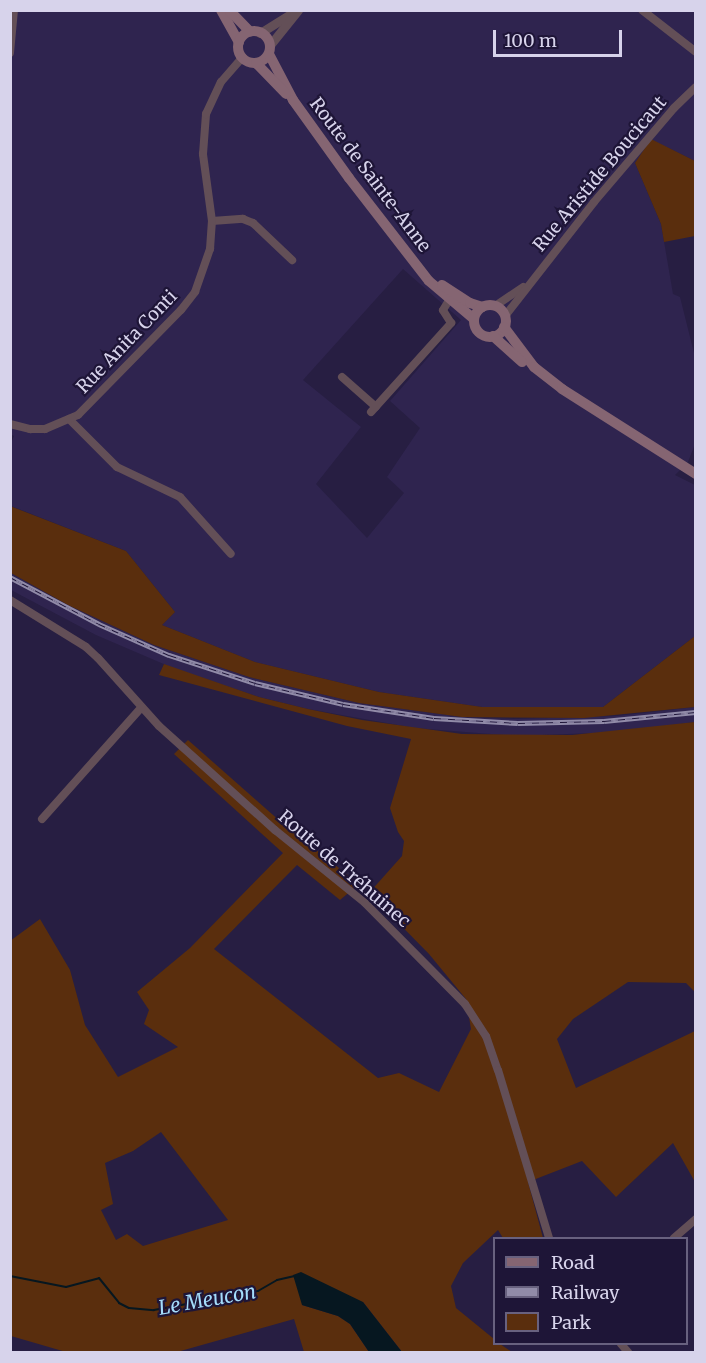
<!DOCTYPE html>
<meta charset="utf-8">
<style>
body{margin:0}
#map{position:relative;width:706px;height:1363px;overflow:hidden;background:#271e42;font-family:Merriweather,serif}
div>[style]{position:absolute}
.built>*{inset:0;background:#2f244f}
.green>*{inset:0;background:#5a2e0d}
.water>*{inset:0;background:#061720}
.stream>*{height:2px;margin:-1px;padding:0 1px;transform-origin:1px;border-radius:1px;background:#061720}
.minor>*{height:8px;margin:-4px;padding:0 4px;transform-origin:4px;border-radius:4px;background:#634f57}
.tertiary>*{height:9px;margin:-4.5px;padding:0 4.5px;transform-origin:4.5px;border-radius:4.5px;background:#634f57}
.secondary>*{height:10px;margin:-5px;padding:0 5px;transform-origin:5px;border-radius:5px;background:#856572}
.secondary>.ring{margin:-5px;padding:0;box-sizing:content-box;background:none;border:10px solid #856572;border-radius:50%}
.rail>*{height:4.5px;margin-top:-2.25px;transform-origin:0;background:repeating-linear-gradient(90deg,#1e1537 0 7px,#918ba8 0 14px);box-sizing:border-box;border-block:2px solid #918ba8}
span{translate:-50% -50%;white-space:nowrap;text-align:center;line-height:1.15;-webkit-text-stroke:4.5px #1e1537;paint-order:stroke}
.street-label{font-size:18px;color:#d7d3eb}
.water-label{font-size:20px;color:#a4dcfb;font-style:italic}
.frame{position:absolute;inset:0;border:12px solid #d7d3eb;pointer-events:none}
.legend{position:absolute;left:493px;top:1237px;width:195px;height:108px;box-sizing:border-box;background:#1e1537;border:2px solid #68617f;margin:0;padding:8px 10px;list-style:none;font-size:18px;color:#d7d3eb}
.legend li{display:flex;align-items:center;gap:12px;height:30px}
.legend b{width:30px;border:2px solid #68617f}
.scale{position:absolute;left:493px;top:30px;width:129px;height:27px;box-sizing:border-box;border:3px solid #d7d3eb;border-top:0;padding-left:8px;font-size:18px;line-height:21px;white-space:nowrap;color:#d7d3eb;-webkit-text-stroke:4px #1e1537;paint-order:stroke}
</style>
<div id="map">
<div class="built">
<div style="clip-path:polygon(evenodd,11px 11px,695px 11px,695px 161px,652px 140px,635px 163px,661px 224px,673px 294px,680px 297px,695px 357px,695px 444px,688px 462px,675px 475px,695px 485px,695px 636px,603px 707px,482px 707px,379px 692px,255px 662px,162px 625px,175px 612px,126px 551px,11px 506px,10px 445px,14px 436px,10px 434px,11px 11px,403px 269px,461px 320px,390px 401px,420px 428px,387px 477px,404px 493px,367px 538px,316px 484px,361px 427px,303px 380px,403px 269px)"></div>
<div style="clip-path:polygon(11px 573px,68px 605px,154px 645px,249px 677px,359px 703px,462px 717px,516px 719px,617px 716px,695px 707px,695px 722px,619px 732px,516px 736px,415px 728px,308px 709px,259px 697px,173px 668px,96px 635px,11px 590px)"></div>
</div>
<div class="green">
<div style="clip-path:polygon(651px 139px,695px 161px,695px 236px,664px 242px,661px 224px,635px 163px)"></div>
<div style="clip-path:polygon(10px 506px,126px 551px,175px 612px,162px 625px,255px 662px,379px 692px,482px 707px,603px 707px,695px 636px,695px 707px,584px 718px,462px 717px,359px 703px,249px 677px,154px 645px,68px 605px,11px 573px)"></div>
<div style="clip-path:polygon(evenodd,164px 664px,259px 697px,308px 709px,362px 720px,462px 734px,572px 735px,695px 722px,695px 992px,686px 983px,628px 982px,573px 1019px,557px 1039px,576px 1088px,695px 1031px,695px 1182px,673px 1143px,616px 1197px,582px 1161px,528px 1182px,543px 1238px,503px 1238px,498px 1230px,463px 1263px,451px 1286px,456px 1308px,494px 1339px,494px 1344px,500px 1344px,512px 1352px,402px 1352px,363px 1302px,302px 1305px,338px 1316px,350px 1324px,369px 1352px,304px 1352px,294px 1319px,177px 1352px,66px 1352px,11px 1336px,10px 941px,40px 919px,70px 970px,85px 1025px,118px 1077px,178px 1047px,144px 1024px,149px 1010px,137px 992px,190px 948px,283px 853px,174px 754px,188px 740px,281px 822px,359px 884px,340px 900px,297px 865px,214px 949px,378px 1078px,399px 1073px,439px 1092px,471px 1029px,466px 999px,429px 954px,369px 893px,402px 856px,404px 841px,398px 832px,390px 808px,411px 739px,347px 726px,159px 675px,164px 664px,161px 1132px,228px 1220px,143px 1246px,127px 1234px,116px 1240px,101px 1210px,113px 1204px,105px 1163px,133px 1151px,161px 1132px)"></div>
</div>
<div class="water">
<div style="clip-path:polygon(301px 1272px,363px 1302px,402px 1352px,369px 1352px,350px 1324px,338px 1316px,302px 1305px,293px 1275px)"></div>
</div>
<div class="stream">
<div style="left:10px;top:1276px;width:57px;rotate:11.1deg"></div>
<div style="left:66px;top:1287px;width:34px;rotate:-15deg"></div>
<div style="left:99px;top:1278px;width:32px;rotate:51deg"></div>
<div style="left:119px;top:1303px;width:11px;rotate:27deg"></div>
<div style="left:129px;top:1308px;width:25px;rotate:5deg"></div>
<div style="left:154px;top:1310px;width:106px;rotate:-10.4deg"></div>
<div style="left:258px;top:1291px;width:22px;rotate:-30deg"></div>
<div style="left:277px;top:1280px;width:18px;rotate:-13deg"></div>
</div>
<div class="minor">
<div style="left:642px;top:10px;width:68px;rotate:37.9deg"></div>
<div style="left:10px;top:53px;width:43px;rotate:-84.7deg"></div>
<div style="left:212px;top:221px;width:31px;rotate:-4deg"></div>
<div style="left:243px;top:219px;width:11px;rotate:22deg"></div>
<div style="left:253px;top:223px;width:54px;rotate:43.5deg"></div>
<div style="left:495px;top:306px;width:34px;rotate:-34deg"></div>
<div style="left:505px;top:316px;width:145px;rotate:-52deg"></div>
<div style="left:594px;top:202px;width:123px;rotate:-49.6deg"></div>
<div style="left:674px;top:108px;width:30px;rotate:-44deg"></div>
<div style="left:342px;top:377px;width:45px;rotate:41.4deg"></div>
<div style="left:371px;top:412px;width:120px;rotate:-48deg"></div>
<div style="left:451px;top:323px;width:15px;rotate:-122deg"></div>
<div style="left:443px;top:310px;width:13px;rotate:-58deg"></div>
<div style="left:69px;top:419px;width:68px;rotate:45deg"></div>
<div style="left:117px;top:467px;width:70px;rotate:25.5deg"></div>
<div style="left:180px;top:497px;width:76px;rotate:48.2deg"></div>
<div style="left:10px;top:424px;width:21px;rotate:14deg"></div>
<div style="left:30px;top:429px;width:15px"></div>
<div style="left:45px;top:429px;width:36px;rotate:-23deg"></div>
<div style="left:78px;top:415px;width:147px;rotate:-45.6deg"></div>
<div style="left:181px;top:310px;width:23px;rotate:-52deg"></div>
<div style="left:195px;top:292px;width:46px;rotate:-70.8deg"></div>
<div style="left:210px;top:249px;width:28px;rotate:-86deg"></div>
<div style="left:212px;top:221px;width:68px;rotate:-97.7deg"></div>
<div style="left:203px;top:154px;width:40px;rotate:-85.7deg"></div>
<div style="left:206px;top:114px;width:35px;rotate:-65deg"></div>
<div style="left:221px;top:82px;width:33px;rotate:-49deg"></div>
<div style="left:10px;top:600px;width:89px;rotate:31.7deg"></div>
<div style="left:86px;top:647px;width:16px;rotate:43deg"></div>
<div style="left:98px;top:658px;width:91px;rotate:48.1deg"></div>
<div style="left:159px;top:726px;width:156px;rotate:41.9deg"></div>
<div style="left:275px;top:830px;width:116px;rotate:39deg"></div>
<div style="left:365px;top:903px;width:142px;rotate:45.3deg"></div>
<div style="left:465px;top:1004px;width:38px;rotate:57deg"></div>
<div style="left:486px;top:1036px;width:36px;rotate:71deg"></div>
<div style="left:498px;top:1070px;width:176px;rotate:73.1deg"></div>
<div style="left:42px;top:819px;width:149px;rotate:-48.3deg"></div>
<div style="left:674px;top:1238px;width:29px;rotate:-41deg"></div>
<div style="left:621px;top:1344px;width:11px;rotate:49deg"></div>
</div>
<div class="tertiary">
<div style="left:260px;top:33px;width:34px;rotate:-32deg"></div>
<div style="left:270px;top:45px;width:45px;rotate:-51.3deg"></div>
</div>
<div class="secondary">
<div style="left:221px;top:10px;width:37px;rotate:61deg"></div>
<div style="left:229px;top:10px;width:30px;rotate:46deg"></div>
<div class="ring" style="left:238px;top:31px;width:22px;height:22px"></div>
<div style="left:269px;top:54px;width:52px;rotate:62.4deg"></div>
<div style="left:293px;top:100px;width:96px;rotate:54.3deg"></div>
<div style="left:349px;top:178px;width:130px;rotate:52.2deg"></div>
<div style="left:429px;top:281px;width:59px;rotate:40.2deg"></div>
<div style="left:256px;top:63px;width:43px;rotate:45.9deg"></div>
<div style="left:442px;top:285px;width:33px;rotate:33deg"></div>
<div style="left:470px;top:303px;width:13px;rotate:18deg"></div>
<div class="ring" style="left:474px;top:305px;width:22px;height:22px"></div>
<div style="left:504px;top:327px;width:50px;rotate:53.1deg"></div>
<div style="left:534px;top:367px;width:36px;rotate:38deg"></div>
<div style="left:562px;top:389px;width:159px;rotate:32.4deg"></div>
<div style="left:493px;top:336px;width:39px;rotate:42deg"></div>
</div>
<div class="rail">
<div style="left:10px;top:577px;width:101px;rotate:27.8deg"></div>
<div style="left:99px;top:624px;width:77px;rotate:23.9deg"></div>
<div style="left:169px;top:655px;width:90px;rotate:18deg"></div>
<div style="left:255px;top:683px;width:90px;rotate:13.4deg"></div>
<div style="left:343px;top:704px;width:92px;rotate:8.7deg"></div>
<div style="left:434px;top:718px;width:84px;rotate:3.4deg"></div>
<div style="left:518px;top:723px;width:86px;rotate:-1.3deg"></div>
<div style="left:604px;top:721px;width:92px;rotate:-5.6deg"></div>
</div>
<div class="street-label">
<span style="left:600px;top:174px;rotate:-50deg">Rue Aristide Boucicaut</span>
<span style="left:370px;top:175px;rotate:53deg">Route de Sainte-Anne</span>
<span style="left:127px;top:342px;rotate:-46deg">Rue Anita Conti</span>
<span style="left:344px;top:869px;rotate:41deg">Route de Tréhuinec</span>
</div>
<div class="water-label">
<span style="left:207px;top:1299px;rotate:-10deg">Le Meucon</span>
</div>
<div class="frame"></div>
<ul class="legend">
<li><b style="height:8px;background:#856572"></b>Road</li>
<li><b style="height:8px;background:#918ba8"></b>Railway</li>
<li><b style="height:16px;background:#5a2e0d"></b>Park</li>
</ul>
<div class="scale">100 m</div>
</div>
